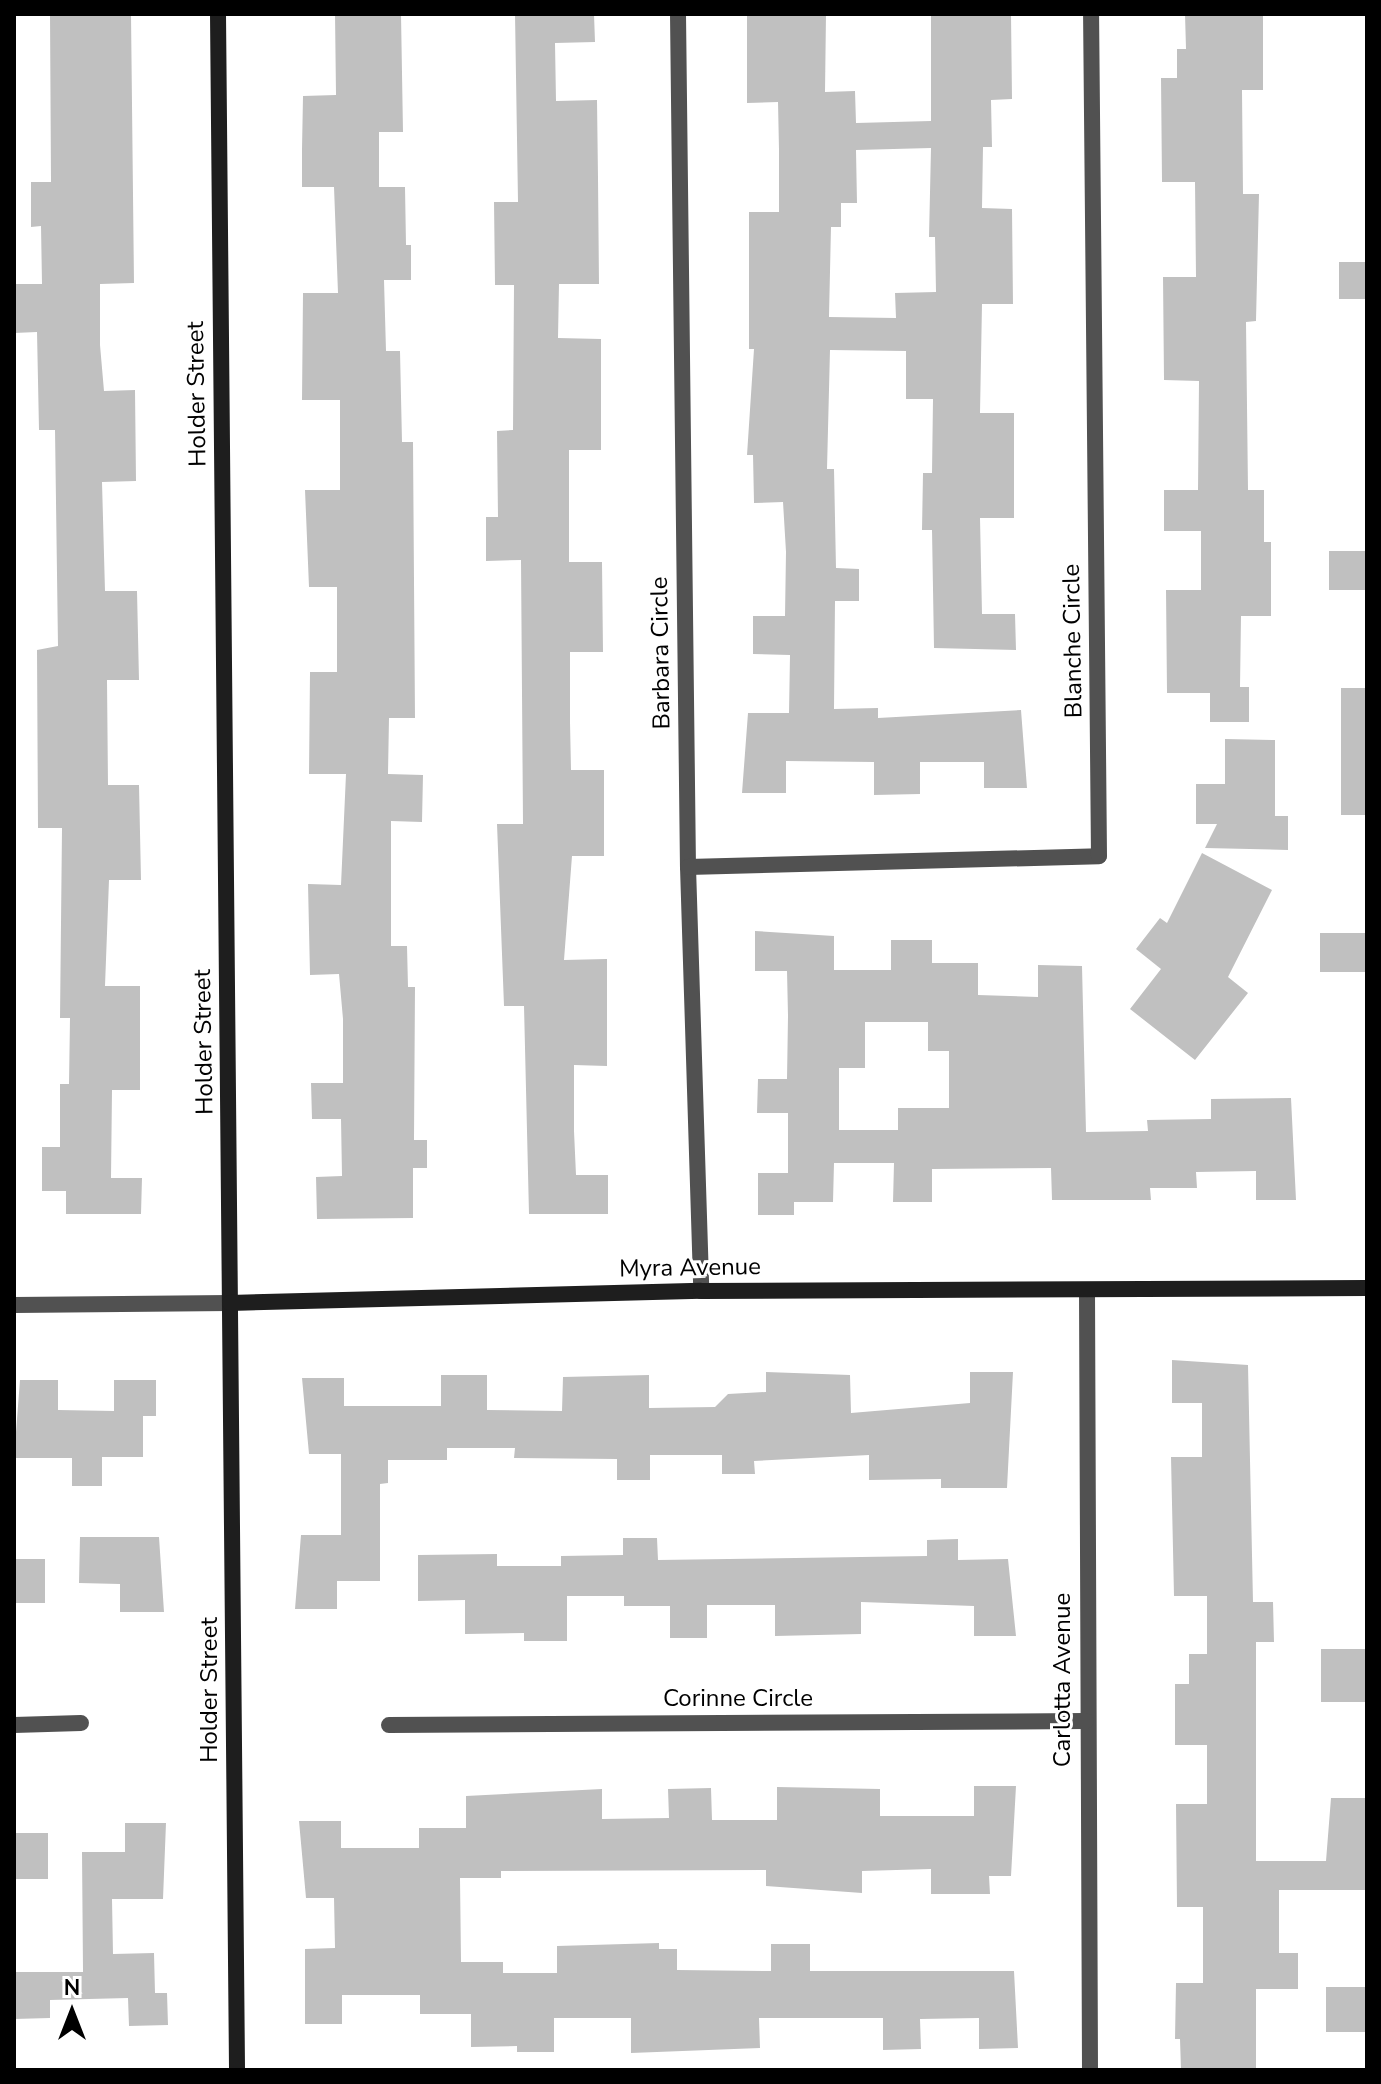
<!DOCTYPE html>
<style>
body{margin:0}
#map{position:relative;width:1381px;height:2084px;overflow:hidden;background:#fff;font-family:"Nunito Sans",sans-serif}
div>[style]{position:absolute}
.building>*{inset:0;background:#c0c0c0;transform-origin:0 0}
.street>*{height:16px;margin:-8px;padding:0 8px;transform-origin:8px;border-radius:8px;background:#515151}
.secondary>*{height:16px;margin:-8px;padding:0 8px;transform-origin:8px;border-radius:8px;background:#1e1e1e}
span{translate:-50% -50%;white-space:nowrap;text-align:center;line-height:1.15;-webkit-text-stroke:6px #fff;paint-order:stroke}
.street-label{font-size:24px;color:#000}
.frame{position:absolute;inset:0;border:16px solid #000;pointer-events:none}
.north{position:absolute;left:32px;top:1972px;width:80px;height:80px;-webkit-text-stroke:6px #fff;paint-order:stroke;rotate:0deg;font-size:22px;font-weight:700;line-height:32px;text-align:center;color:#000}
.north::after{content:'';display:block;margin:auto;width:28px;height:36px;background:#000;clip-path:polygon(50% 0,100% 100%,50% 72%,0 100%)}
</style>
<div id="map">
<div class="building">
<div style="clip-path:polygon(50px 14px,131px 14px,134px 283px,100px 284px,100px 345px,104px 391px,135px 390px,136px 481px,102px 482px,105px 591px,137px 591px,139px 680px,107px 680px,108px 785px,139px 785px,141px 880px,109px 880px,105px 986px,140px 986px,140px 1090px,112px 1090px,111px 1178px,142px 1178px,141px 1214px,66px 1214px,66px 1191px,42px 1191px,42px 1147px,60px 1147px,60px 1084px,69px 1084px,70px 1018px,60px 1018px,62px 828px,38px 828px,37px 650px,58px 646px,55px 430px,39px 430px,37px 332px,14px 333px,14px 284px,42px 284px,41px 226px,31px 227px,31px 182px,51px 182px)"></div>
<div style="clip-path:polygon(335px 14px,401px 14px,403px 132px,379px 132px,379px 187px,405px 187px,406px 245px,411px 245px,411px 280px,384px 280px,386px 351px,400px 351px,402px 442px,413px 442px,415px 718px,389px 718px,388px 774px,423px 775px,422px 822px,391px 821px,391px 946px,407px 946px,408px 987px,415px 987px,414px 1140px,427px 1140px,427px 1168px,413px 1168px,413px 1218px,317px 1219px,316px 1177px,342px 1176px,341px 1119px,312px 1119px,311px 1083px,343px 1083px,343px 1019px,339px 974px,310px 975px,308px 884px,341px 885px,346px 774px,309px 774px,310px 672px,337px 672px,337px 587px,309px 587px,305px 490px,340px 490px,340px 400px,302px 400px,303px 293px,338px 293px,334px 187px,302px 187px,302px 149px,303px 96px,336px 95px)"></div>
<div style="clip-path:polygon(515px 14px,594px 14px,595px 42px,555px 43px,556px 101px,597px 100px,598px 178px,599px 284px,559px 284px,558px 338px,601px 339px,601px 450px,569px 450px,569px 562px,602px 562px,603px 652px,570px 652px,570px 722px,571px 770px,604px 770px,604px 856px,572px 856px,564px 960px,607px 959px,607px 1066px,574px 1065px,574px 1131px,576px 1175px,608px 1175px,608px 1214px,529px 1214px,524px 1006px,504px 1006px,497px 824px,523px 824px,521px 560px,486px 561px,486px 517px,498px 517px,497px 431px,513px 430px,514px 285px,495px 285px,494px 202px,518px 202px)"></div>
<div style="clip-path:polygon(evenodd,747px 14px,826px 14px,825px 92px,855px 91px,856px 123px,931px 121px,931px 14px,1011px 14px,1012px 99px,991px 100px,992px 147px,983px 147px,982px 208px,1012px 209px,1013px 304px,982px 304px,980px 413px,1014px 413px,1014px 518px,980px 518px,982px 614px,1015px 614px,1016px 650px,934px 648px,932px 530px,922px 530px,923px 473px,932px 473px,933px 399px,906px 399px,906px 351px,830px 350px,827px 469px,834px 469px,836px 568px,859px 569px,859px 601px,835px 601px,834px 709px,878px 708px,878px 718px,1021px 710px,1027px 788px,984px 788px,984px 762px,920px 762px,920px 794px,874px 795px,874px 762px,786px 761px,786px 793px,742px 793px,748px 713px,789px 713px,790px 655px,753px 654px,753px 616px,785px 616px,786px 552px,783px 502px,754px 503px,753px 455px,747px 455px,754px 349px,749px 349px,749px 212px,779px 212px,779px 150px,778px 102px,747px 103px,747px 14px,931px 148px,929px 237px,935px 237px,936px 292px,895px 293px,896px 318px,829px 317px,831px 227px,841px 227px,841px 203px,857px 203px,856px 150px,931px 148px)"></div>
<div style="clip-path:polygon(1185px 14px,1263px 14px,1263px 90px,1242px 90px,1243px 194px,1259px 194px,1256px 321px,1246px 322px,1248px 490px,1264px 490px,1264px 542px,1271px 542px,1271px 616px,1241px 616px,1240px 687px,1249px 687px,1249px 722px,1210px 722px,1210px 693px,1167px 693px,1166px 590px,1201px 590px,1201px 531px,1164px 531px,1164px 490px,1198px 490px,1199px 381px,1164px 380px,1163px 277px,1196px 277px,1195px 182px,1162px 182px,1161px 78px,1177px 78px,1177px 49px,1186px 49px)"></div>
<div style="left:1339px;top:262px;width:28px;height:37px"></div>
<div style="left:1367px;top:551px;width:39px;height:38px;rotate:90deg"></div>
<div style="left:1341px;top:688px;width:26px;height:127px"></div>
<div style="clip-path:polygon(1225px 739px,1275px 740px,1275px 816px,1288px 816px,1288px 850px,1205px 848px,1217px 824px,1196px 824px,1196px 784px,1225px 784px)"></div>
<div style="clip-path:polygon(1202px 853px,1272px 890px,1228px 977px,1248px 993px,1195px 1060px,1130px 1009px,1161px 969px,1136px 949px,1160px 918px,1167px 923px)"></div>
<div style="clip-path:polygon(evenodd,755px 931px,834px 936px,834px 970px,891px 970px,891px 940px,932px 940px,932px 963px,978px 963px,978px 995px,1038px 997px,1038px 965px,1082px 966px,1086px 1132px,1148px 1131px,1147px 1120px,1211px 1119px,1211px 1099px,1291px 1098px,1296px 1200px,1256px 1200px,1256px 1171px,1196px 1172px,1197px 1188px,1150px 1188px,1151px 1200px,1052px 1200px,1051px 1168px,932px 1169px,932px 1202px,893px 1202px,894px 1163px,834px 1163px,833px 1202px,794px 1202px,794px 1215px,758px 1215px,758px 1173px,788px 1173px,788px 1113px,757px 1113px,758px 1079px,787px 1079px,788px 1016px,787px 971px,755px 971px,755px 931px,865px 1022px,928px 1022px,928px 1051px,949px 1051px,949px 1108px,898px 1108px,898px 1130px,839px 1130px,839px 1068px,865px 1068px,865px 1022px)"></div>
<div style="left:1367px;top:933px;width:39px;height:47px;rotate:90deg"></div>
<div style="clip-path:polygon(1172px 1360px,1248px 1365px,1253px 1602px,1273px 1602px,1274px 1642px,1256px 1642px,1256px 1861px,1326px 1861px,1331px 1798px,1367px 1798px,1367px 1890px,1279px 1890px,1279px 1953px,1298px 1953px,1298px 1989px,1256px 1989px,1256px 2070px,1181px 2070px,1180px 2039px,1175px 2039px,1176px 1983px,1203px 1983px,1203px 1907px,1177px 1907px,1176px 1804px,1207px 1804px,1207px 1745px,1175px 1745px,1175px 1684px,1189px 1684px,1189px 1654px,1207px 1654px,1207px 1596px,1174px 1596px,1171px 1457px,1202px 1457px,1202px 1403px,1172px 1403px)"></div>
<div style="clip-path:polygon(766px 1372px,850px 1375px,851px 1413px,970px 1403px,970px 1372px,1013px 1372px,1007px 1488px,941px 1488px,941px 1479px,869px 1480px,869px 1455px,754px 1461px,755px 1474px,722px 1474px,722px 1455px,650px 1455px,650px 1480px,617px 1480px,617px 1459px,514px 1458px,515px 1448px,447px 1448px,447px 1460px,388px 1460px,388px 1483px,380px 1484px,380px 1581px,337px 1581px,337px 1609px,295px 1609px,301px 1535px,341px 1535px,341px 1454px,309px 1454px,302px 1378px,344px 1378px,344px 1406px,441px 1406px,441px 1375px,487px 1375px,487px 1410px,562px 1411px,563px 1377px,649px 1375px,649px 1408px,715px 1407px,728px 1394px,766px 1392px)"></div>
<div style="clip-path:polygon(20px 1380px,58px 1380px,58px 1410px,114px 1411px,114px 1380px,156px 1380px,156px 1416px,143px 1416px,143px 1457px,102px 1457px,102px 1486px,72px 1486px,72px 1458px,14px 1458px)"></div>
<div style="clip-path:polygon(80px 1537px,159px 1537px,164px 1612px,120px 1612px,120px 1584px,79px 1583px)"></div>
<div style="clip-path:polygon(623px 1538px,657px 1538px,658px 1560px,927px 1556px,927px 1540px,958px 1539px,958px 1560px,1008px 1559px,1016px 1636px,974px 1636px,974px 1606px,861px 1602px,861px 1634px,775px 1636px,775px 1605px,707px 1605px,707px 1638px,670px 1638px,670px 1606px,624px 1606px,624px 1596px,567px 1596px,567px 1641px,524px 1641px,524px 1633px,465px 1634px,465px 1600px,418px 1601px,418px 1555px,497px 1554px,497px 1566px,561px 1566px,561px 1556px,623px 1555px)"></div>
<div style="left:14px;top:1559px;width:31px;height:44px"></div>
<div style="left:1321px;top:1649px;width:46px;height:53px"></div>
<div style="clip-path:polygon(974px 1786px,1016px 1786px,1011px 1876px,989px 1876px,990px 1894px,931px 1894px,931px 1869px,862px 1871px,862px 1893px,766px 1886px,766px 1870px,501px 1871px,501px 1878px,460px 1878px,461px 1962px,503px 1962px,503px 1973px,557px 1973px,557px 1946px,659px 1943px,659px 1949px,677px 1949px,677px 1970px,771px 1971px,771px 1944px,810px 1944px,810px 1971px,1014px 1971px,1018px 2048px,979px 2049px,979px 2018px,920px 2019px,921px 2049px,883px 2050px,883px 2018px,759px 2018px,760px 2048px,631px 2053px,631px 2018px,554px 2018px,554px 2052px,517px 2052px,517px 2046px,471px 2047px,471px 2014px,420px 2014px,420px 1995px,342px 1995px,342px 2024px,305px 2024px,305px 1949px,335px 1948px,334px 1898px,306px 1898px,299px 1821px,341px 1821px,341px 1848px,419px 1848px,419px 1828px,466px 1828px,466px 1796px,602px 1789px,602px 1819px,669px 1818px,668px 1789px,711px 1788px,712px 1820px,777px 1820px,777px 1787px,880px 1789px,880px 1816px,974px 1816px)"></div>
<div style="clip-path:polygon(125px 1823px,166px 1823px,163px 1899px,112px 1899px,113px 1954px,154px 1953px,155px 1993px,167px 1993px,168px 2025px,129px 2026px,128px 1998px,50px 2000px,50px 2018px,14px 2019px,14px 1972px,83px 1972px,82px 1852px,125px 1852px)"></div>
<div style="left:14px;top:1833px;width:34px;height:46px"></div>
<div style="left:1326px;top:1987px;width:41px;height:45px"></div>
</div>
<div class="street">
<div style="left:678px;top:14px;width:853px;rotate:89.33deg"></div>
<div style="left:688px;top:867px;width:424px;rotate:88.2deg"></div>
<div style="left:688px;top:867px;width:411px;rotate:-1.5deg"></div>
<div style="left:1099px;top:856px;width:842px;rotate:-90.54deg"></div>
<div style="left:1087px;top:1290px;width:780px;rotate:89.78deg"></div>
<div style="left:14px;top:1305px;width:216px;rotate:-0.5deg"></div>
<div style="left:14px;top:1725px;width:67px;rotate:-1.7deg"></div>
<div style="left:389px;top:1725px;width:697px;rotate:-0.33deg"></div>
</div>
<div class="secondary">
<div style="left:218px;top:14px;width:2056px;rotate:89.47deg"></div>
<div style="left:230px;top:1303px;width:471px;rotate:-1.5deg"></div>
<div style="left:701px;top:1291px;width:666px;rotate:-0.26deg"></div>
</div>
<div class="street-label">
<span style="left:197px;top:394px;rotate:-91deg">Holder Street</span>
<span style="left:1073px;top:641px;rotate:-91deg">Blanche Circle</span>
<span style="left:661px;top:653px;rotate:-91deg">Barbara Circle</span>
<span style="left:204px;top:1042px;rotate:-91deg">Holder Street</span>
<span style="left:690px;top:1268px;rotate:-1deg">Myra Avenue</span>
<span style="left:1063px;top:1680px;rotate:-90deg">Carlotta Avenue</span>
<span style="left:210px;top:1690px;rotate:-90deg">Holder Street</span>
<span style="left:738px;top:1699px">Corinne Circle</span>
</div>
<div class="frame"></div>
<div class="north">N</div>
</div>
